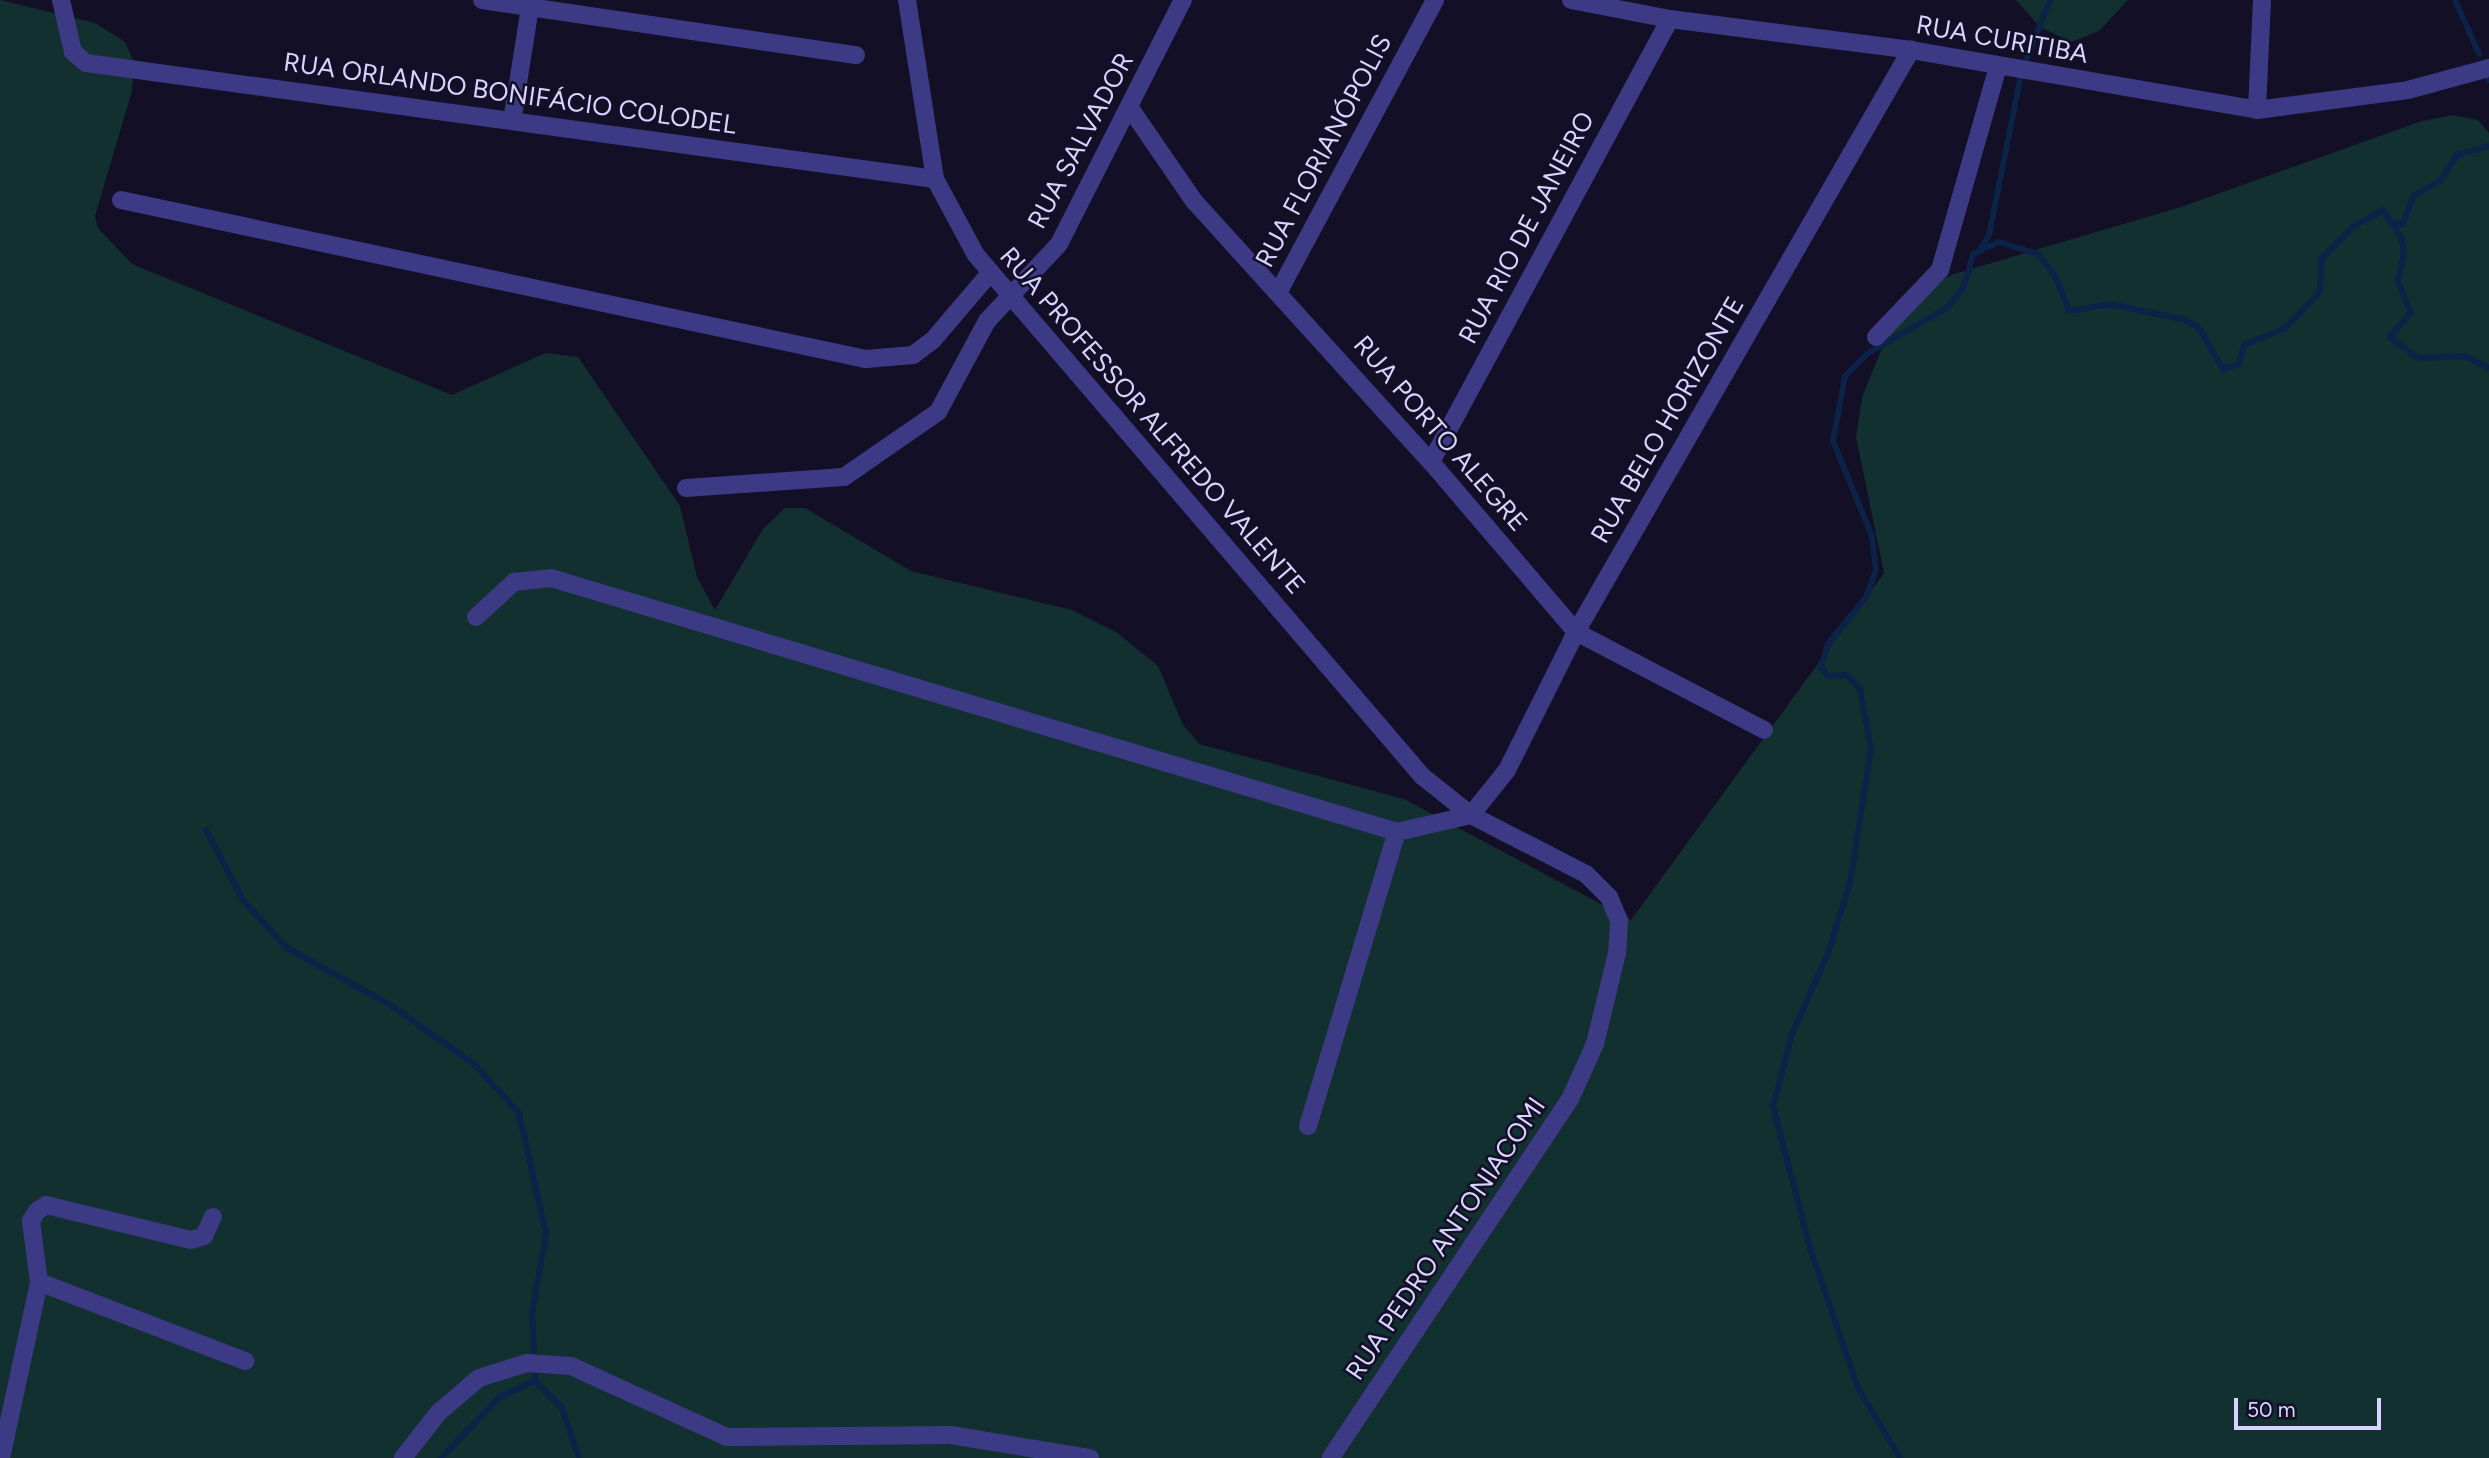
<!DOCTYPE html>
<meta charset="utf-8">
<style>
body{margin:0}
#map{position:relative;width:2489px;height:1458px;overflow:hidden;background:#130f26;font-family:Figtree,sans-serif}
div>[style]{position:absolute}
.green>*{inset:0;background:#12302f}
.stream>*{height:6px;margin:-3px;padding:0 3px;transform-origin:3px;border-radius:3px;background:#0c2248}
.minor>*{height:18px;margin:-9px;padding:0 9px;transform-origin:9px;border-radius:9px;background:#3d3a85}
span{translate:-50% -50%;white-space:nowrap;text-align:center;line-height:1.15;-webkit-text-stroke:5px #130f26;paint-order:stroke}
.street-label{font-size:26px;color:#d9d4ff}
.scale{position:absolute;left:2234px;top:1398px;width:147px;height:32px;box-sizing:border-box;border:4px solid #d9d4ff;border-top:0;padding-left:9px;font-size:21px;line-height:24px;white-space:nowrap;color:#d9d4ff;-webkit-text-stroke:5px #130f26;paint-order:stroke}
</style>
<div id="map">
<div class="green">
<div style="clip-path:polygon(0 0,95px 23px,125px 42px,134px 62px,132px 91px,95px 216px,98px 228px,132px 264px,452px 395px,545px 353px,578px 357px,680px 506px,697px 577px,715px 610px,763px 529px,785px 508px,805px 508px,911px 571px,1072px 610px,1116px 632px,1158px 666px,1183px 725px,1199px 744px,1404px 799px,1631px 920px,1884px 573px,1856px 437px,1862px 397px,1885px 341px,1924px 290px,1951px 275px,2181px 207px,2422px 121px,2453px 115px,2478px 120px,2489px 133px,2489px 1458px,0 1458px)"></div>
<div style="clip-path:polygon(2016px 0,2128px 0,2099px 31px,2071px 42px,2040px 27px)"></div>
</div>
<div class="stream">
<div style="left:2455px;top:0;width:59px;rotate:66deg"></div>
<div style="left:2488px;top:78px;width:2px;rotate:63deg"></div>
<div style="left:2392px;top:223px;width:11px;rotate:5deg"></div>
<div style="left:2403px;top:224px;width:30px;rotate:-70deg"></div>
<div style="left:2413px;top:196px;width:31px;rotate:-29deg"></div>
<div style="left:2440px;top:181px;width:31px;rotate:-57deg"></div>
<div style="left:2457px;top:155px;width:33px;rotate:-16deg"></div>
<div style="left:1981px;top:248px;width:15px;rotate:-58deg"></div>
<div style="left:1989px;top:235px;width:168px;rotate:-78.7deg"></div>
<div style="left:2022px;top:70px;width:75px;rotate:-68.2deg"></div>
<div style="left:206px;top:830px;width:79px;rotate:62.1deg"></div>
<div style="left:243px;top:900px;width:65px;rotate:47.5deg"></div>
<div style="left:287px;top:948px;width:120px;rotate:28.9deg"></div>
<div style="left:392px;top:1006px;width:100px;rotate:35.3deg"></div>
<div style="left:474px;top:1064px;width:67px;rotate:47.4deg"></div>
<div style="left:519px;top:1113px;width:124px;rotate:77.4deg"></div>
<div style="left:546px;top:1234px;width:80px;rotate:100deg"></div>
<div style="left:532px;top:1313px;width:68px;rotate:87.5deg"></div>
<div style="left:535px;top:1381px;width:38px;rotate:45deg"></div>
<div style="left:562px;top:1408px;width:53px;rotate:71.2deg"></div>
<div style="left:441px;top:1458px;width:85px;rotate:-46deg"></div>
<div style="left:500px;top:1397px;width:38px;rotate:-25deg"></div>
<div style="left:1900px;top:1458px;width:82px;rotate:-121deg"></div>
<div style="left:1858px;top:1388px;width:148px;rotate:-108.9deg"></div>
<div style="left:1810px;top:1248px;width:147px;rotate:-104.6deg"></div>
<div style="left:1773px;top:1106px;width:74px;rotate:-75.2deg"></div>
<div style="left:1792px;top:1034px;width:89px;rotate:-66deg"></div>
<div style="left:1828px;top:953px;width:73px;rotate:-72.6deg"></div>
<div style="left:1850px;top:883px;width:136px;rotate:-81.1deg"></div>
<div style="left:1871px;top:749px;width:61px;rotate:-100.4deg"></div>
<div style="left:1860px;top:689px;width:19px;rotate:-133deg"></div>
<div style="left:1847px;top:675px;width:19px;rotate:177deg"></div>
<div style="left:1828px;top:676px;width:11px;rotate:-128deg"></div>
<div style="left:1821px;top:667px;width:24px;rotate:-73deg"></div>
<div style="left:1828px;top:644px;width:60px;rotate:-51deg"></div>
<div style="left:1866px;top:597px;width:29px;rotate:-70deg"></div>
<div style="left:1876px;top:570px;width:34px;rotate:-97deg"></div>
<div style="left:1872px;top:536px;width:103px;rotate:-112.3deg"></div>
<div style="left:1833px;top:441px;width:66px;rotate:-79.5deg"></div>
<div style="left:1845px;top:376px;width:31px;rotate:-45deg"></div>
<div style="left:1867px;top:354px;width:94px;rotate:-30.1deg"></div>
<div style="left:1948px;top:307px;width:26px;rotate:-53deg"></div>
<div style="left:1964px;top:286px;width:33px;rotate:-74deg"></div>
<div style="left:1973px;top:254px;width:29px;rotate:-25deg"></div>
<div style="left:1999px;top:242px;width:41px;rotate:17.1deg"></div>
<div style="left:2038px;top:254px;width:29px;rotate:52deg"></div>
<div style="left:2056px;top:277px;width:36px;rotate:69deg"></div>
<div style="left:2069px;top:311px;width:42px;rotate:-9.7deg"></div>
<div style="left:2110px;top:304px;width:77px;rotate:12deg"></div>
<div style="left:2185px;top:320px;width:16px;rotate:30deg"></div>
<div style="left:2199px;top:328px;width:48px;rotate:59.7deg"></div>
<div style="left:2223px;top:369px;width:17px;rotate:-17deg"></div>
<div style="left:2239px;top:364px;width:20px;rotate:-75deg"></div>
<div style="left:2244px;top:345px;width:44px;rotate:-22.5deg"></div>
<div style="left:2285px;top:328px;width:50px;rotate:-45.8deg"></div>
<div style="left:2320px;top:292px;width:34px;rotate:-87deg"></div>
<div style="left:2322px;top:258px;width:45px;rotate:-45deg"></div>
<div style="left:2354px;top:226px;width:33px;rotate:-29deg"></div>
<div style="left:2383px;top:210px;width:32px;rotate:56deg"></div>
<div style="left:2401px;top:237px;width:15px;rotate:79deg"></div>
<div style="left:2404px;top:252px;width:31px;rotate:101deg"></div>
<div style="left:2398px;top:282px;width:33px;rotate:67deg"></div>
<div style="left:2411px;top:312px;width:33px;rotate:130deg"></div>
<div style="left:2390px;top:337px;width:35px;rotate:37deg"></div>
<div style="left:2418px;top:358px;width:47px;rotate:-2.4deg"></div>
<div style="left:2465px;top:356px;width:27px;rotate:27deg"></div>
</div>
<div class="minor">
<div style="left:61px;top:0;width:53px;rotate:77deg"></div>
<div style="left:73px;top:52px;width:17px;rotate:40deg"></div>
<div style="left:86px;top:63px;width:857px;rotate:7.78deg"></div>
<div style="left:482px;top:0;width:378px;rotate:8.4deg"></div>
<div style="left:907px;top:0;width:181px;rotate:81.1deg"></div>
<div style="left:935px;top:179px;width:86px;rotate:61.7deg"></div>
<div style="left:976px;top:255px;width:686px;rotate:49.43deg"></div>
<div style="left:1422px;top:776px;width:63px;rotate:38.5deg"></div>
<div style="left:1471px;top:815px;width:129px;rotate:27.2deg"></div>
<div style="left:1586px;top:874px;width:33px;rotate:45deg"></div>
<div style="left:1609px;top:897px;width:25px;rotate:67deg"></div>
<div style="left:1619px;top:920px;width:33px;rotate:93deg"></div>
<div style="left:1617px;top:953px;width:94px;rotate:103.6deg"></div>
<div style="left:1595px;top:1044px;width:60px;rotate:114.4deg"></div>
<div style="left:1570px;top:1099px;width:431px;rotate:123.7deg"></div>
<div style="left:1571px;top:0;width:101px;rotate:10.9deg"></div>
<div style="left:1670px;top:19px;width:243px;rotate:7.3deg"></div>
<div style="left:1911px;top:50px;width:351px;rotate:9.8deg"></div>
<div style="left:2257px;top:110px;width:152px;rotate:-7.5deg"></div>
<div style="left:2408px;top:90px;width:84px;rotate:-15.2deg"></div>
<div style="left:1130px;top:108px;width:113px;rotate:55.5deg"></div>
<div style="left:1194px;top:201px;width:353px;rotate:47.8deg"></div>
<div style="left:1431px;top:462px;width:223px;rotate:49.5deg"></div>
<div style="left:1576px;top:632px;width:212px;rotate:27.5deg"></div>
<div style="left:2257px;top:110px;width:110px;rotate:-87.4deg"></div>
<div style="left:512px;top:121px;width:115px;rotate:-81deg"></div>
<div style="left:121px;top:200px;width:762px;rotate:12.05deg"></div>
<div style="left:866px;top:359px;width:47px;rotate:-4.9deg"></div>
<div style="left:913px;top:355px;width:25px;rotate:-37deg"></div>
<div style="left:933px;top:340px;width:88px;rotate:-49.6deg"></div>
<div style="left:1279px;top:291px;width:330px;rotate:-61.8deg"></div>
<div style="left:1876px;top:337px;width:93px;rotate:-46.3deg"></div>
<div style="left:1940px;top:270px;width:212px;rotate:-74.1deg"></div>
<div style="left:1431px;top:462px;width:503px;rotate:-61.65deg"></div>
<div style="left:686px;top:488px;width:158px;rotate:-4deg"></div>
<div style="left:844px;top:477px;width:114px;rotate:-34.7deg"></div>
<div style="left:938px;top:412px;width:103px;rotate:-61.7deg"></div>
<div style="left:987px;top:321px;width:105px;rotate:-46.9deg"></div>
<div style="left:1059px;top:244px;width:274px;rotate:-63.1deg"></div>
<div style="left:476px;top:617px;width:52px;rotate:-42.6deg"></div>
<div style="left:514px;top:582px;width:37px;rotate:-6deg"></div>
<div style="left:551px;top:578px;width:883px;rotate:16.71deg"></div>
<div style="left:1471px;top:815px;width:58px;rotate:-51.3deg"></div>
<div style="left:1507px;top:770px;width:154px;rotate:-63.4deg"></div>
<div style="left:1576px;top:632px;width:672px;rotate:-60.08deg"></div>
<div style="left:1308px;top:1126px;width:307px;rotate:-73.2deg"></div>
<div style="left:1397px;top:832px;width:76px;rotate:-12.9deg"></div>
<div style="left:39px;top:1282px;width:221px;rotate:21deg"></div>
<div style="left:1px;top:1458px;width:180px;rotate:-77.8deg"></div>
<div style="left:39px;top:1282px;width:62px;rotate:-97.5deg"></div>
<div style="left:31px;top:1221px;width:12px;rotate:-59deg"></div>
<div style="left:37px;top:1211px;width:11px;rotate:-34deg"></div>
<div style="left:46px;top:1205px;width:149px;rotate:13.6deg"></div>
<div style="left:191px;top:1240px;width:14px;rotate:-17deg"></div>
<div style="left:204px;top:1236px;width:21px;rotate:-65deg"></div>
<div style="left:403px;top:1458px;width:57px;rotate:-52.1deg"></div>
<div style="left:438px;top:1413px;width:54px;rotate:-40.5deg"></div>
<div style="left:479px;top:1378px;width:50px;rotate:-17.4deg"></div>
<div style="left:527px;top:1363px;width:44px;rotate:3.9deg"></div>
<div style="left:571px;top:1366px;width:171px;rotate:24.5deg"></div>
<div style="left:727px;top:1437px;width:224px;rotate:-0.5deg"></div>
<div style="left:951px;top:1435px;width:141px;rotate:9.4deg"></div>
</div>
<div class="street-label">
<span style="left:2002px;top:40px;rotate:10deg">RUA CURITIBA</span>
<span style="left:510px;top:94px;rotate:8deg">RUA ORLANDO BONIFÁCIO COLODEL</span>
<span style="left:1081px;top:141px;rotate:-62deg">RUA SALVADOR</span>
<span style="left:1324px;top:151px;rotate:-62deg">RUA FLORIANÓPOLIS</span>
<span style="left:1527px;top:228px;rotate:-62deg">RUA RIO DE JANEIRO</span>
<span style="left:1668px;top:420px;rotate:-60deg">RUA BELO HORIZONTE</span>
<span style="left:1152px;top:421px;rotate:49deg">RUA PROFESSOR ALFREDO VALENTE</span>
<span style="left:1440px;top:434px;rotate:49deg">RUA PORTO ALEGRE</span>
<span style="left:1446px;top:1239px;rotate:-56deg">RUA PEDRO ANTONIACOMI</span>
</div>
<div class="scale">50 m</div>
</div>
